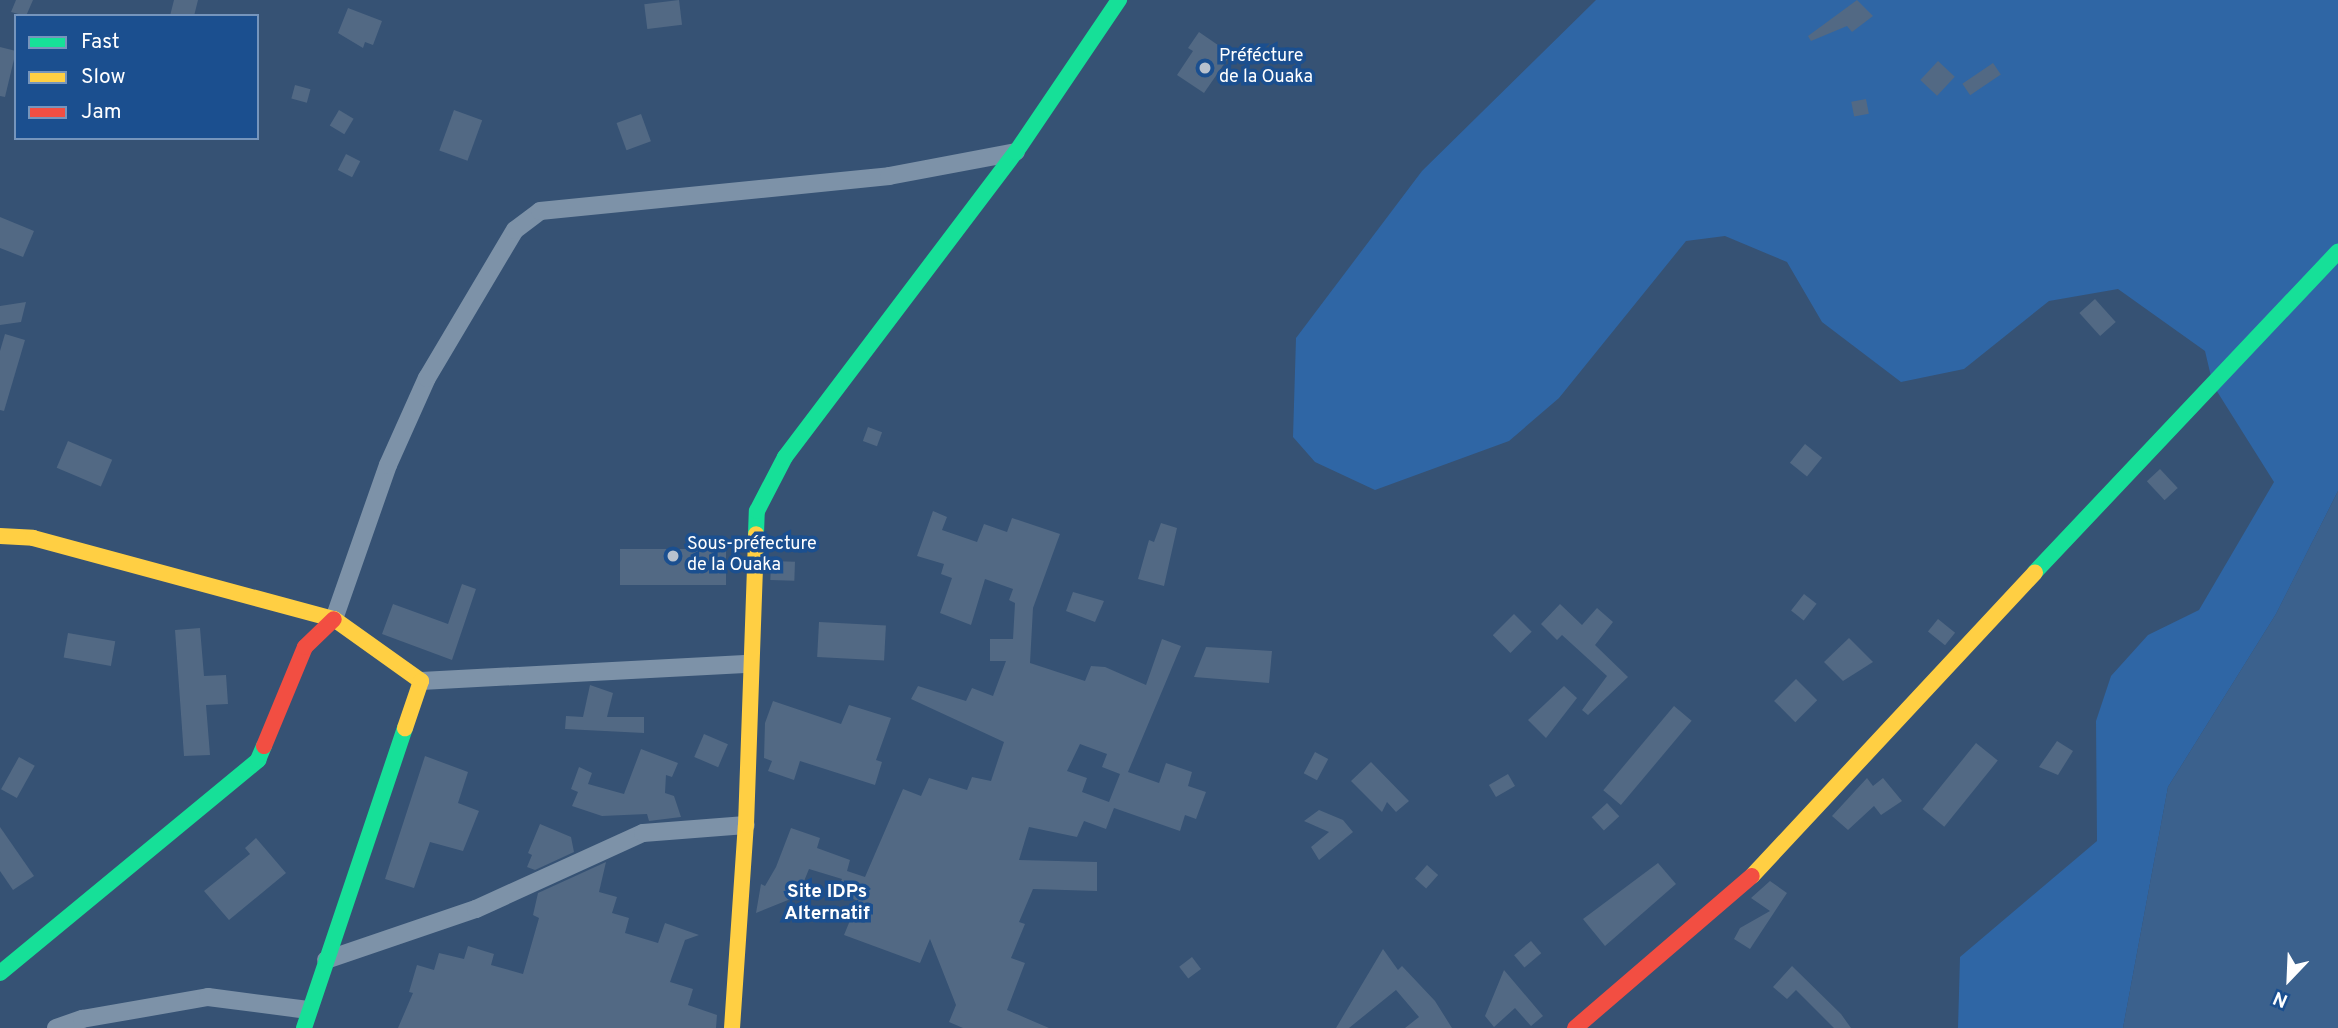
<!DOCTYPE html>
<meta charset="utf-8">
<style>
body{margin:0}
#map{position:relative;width:2338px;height:1028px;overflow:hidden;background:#365274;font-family:Overpass,sans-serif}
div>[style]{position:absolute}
.green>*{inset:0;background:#2f66a5}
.water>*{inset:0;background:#3b618d}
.building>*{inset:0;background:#526984;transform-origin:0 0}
.street>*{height:18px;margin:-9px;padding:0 9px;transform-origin:9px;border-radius:9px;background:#7d92a8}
.fast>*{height:16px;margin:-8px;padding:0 8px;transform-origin:8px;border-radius:8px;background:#16e098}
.slow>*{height:16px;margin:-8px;padding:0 8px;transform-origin:8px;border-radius:8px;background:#ffcf43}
.jam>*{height:16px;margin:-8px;padding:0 8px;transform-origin:8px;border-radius:8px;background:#f24e42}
.dots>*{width:19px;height:19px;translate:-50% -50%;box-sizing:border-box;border:4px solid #1b4f8f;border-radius:50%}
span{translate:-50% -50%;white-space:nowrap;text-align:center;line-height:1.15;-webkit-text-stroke:7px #1b4f8f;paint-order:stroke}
.poi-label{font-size:18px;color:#fff}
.left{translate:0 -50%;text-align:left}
.neighbourhood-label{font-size:19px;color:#fff;font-weight:700}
.legend{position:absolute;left:14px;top:14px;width:245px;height:126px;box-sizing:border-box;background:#1b4f8f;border:2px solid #7695bc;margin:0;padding:9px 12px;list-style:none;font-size:21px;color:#fff}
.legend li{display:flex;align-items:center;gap:14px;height:35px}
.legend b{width:35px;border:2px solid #7695bc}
.north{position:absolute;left:2254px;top:944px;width:70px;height:70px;-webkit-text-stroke:5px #1b4f8f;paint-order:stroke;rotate:203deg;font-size:19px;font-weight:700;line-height:28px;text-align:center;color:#fff}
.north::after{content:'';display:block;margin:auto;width:24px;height:32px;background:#fff;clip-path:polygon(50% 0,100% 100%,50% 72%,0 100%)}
</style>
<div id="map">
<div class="green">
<div style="clip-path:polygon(1596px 0,2338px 0,2338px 491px,2276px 614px,2168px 787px,2123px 1028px,1958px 1028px,1960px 957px,2097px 841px,2096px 721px,2111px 676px,2148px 635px,2199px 610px,2274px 482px,2213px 385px,2205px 351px,2118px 289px,2049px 301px,1964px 369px,1901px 382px,1822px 322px,1787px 262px,1725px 236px,1686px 241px,1559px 398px,1509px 441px,1375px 490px,1315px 462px,1293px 437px,1296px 338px,1422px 171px)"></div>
</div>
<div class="water">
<div style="clip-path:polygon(2338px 491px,2338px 1028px,2123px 1028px,2168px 787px,2276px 614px)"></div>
</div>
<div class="building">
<div style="clip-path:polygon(16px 0,33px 0,26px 16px,11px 12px)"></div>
<div style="clip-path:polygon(174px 0,198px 0,194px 16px,170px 16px)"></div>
<div style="left:679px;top:0;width:25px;height:35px;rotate:83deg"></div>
<div style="clip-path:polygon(1857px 0,1873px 16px,1852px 32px,1847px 26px,1811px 41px,1808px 36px)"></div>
<div style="clip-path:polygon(348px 8px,382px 21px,373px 45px,365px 42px,363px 48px,338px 33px)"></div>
<div style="clip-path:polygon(1199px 32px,1231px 54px,1204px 93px,1177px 75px,1193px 51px,1188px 48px)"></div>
<div style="clip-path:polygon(0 47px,16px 51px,5px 97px,0 96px)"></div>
<div style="left:1938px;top:61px;width:23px;height:26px;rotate:43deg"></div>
<div style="left:1993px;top:63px;width:14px;height:37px;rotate:56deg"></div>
<div style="left:295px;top:85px;width:16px;height:14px;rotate:15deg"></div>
<div style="left:1866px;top:99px;width:15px;height:15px;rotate:79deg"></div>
<div style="left:339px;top:110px;width:17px;height:18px;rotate:31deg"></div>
<div style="left:454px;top:110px;width:30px;height:43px;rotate:20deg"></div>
<div style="left:641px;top:114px;width:29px;height:26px;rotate:70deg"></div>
<div style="left:346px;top:154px;width:16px;height:18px;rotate:27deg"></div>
<div style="clip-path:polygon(0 217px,34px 231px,23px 257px,0 248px)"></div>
<div style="left:2095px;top:299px;width:31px;height:21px;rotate:48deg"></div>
<div style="clip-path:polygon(26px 302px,21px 322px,0 325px,0 306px)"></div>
<div style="clip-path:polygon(5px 334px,25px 340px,4px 411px,0 410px,0 351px)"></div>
<div style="left:868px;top:427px;width:15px;height:15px;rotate:20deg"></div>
<div style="left:68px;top:441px;width:48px;height:29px;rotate:23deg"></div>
<div style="left:1805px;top:444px;width:22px;height:24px;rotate:39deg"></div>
<div style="left:2160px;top:469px;width:26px;height:18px;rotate:47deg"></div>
<div style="clip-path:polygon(evenodd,933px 511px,947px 517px,942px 530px,977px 542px,984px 524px,1007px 532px,1012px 518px,1060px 534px,1033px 608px,1030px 663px,1085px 681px,1091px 666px,1105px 667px,1146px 685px,1162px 639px,1181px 646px,1128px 772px,1159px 783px,1166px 763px,1192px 772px,1188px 786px,1206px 792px,1196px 819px,1185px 815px,1180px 831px,1114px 808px,1106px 829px,1084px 821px,1077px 837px,1029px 827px,1019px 860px,1097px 862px,1097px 891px,1033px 889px,1019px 922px,1025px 924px,1011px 958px,1025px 963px,1007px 1010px,1049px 1028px,963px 1028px,949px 1022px,956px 1005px,930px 939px,920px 963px,844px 935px,858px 901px,836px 892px,842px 879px,809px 869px,798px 896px,756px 913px,761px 884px,765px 886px,776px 867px,791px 828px,820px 838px,817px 848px,850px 860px,847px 871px,865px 877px,903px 789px,921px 796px,929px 778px,967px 790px,972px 777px,991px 781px,1004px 742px,911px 699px,918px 686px,966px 701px,972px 688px,993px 696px,1006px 661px,990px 661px,990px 639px,1013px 639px,1015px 603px,1009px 600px,1013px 589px,985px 579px,971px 625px,940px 613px,952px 578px,941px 574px,944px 564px,917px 556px,933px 511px,1080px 744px,1107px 754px,1102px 767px,1120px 774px,1109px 802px,1082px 792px,1087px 778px,1067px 771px,1080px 744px)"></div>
<div style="clip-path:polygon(1161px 523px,1177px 528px,1164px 586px,1138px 579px,1149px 540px,1154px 542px)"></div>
<div style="left:620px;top:549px;width:106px;height:36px"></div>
<div style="left:771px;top:561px;width:24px;height:19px;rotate:2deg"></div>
<div style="clip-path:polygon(462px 584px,476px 589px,452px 660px,382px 634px,393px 604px,448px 624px)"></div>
<div style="clip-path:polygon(1073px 592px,1104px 601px,1095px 622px,1066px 611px)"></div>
<div style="left:1804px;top:594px;width:16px;height:21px;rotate:38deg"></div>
<div style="clip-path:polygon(1560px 604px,1582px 625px,1597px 608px,1613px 622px,1595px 645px,1628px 677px,1588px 715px,1582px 710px,1607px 676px,1562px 635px,1557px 640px,1541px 624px)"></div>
<div style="left:1514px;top:614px;width:25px;height:30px;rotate:45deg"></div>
<div style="left:1938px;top:619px;width:22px;height:16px;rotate:39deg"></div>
<div style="left:819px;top:622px;width:67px;height:35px;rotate:3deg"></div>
<div style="clip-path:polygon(200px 628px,204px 676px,226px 675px,228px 704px,206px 705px,210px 755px,184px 756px,175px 630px)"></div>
<div style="left:68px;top:633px;width:48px;height:25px;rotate:10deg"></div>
<div style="clip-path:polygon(1849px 638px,1873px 662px,1843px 681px,1824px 662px)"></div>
<div style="clip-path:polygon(1206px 647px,1272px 651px,1269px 683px,1194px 677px)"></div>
<div style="left:1796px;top:679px;width:30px;height:31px;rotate:45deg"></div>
<div style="clip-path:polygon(590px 685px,613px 693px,607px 717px,644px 717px,644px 733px,565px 729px,566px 716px,583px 717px)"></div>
<div style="clip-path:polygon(1564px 686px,1577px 698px,1546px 738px,1528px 720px)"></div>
<div style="clip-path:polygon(773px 701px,841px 724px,849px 705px,891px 718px,876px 760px,882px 762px,875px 785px,800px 761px,794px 780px,768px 771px,772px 761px,764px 758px,765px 723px)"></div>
<div style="left:1674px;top:706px;width:23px;height:110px;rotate:40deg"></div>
<div style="left:704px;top:734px;width:26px;height:25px;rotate:23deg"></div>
<div style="clip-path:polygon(2057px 741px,2073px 751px,2058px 775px,2039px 767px)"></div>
<div style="left:1976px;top:743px;width:28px;height:85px;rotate:39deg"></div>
<div style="clip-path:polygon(641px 749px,678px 763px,672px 777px,666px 775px,665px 793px,674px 796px,681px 817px,649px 821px,647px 814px,602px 816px,572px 806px,578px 792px,571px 789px,579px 767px,592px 773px,588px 784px,624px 794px)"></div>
<div style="left:1315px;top:752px;width:15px;height:24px;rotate:28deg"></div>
<div style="clip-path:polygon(425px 756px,468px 772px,458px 803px,479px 811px,463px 851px,430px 842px,414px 888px,385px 879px)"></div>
<div style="left:19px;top:757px;width:18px;height:37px;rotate:29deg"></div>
<div style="clip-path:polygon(1371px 762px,1409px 801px,1396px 812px,1387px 802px,1382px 812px,1351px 781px)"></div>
<div style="left:1508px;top:774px;width:14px;height:22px;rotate:60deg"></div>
<div style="clip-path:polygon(1867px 778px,1873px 786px,1883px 778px,1902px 801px,1881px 815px,1874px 806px,1848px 830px,1832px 816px)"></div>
<div style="left:1607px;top:803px;width:18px;height:21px;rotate:47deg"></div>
<div style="clip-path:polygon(1319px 810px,1343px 820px,1353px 832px,1319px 860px,1311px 847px,1329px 832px,1304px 821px)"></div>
<div style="clip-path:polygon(540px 824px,571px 837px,574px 852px,535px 870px,527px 867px,532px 855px,528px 853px)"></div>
<div style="clip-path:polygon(0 827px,34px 876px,13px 890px,0 871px)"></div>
<div style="clip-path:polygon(256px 838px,286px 873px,229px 920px,204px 891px,250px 854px,245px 848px)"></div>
<div style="clip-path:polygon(606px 862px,599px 892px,617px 897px,612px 913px,629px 918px,625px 933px,658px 943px,665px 923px,699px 935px,685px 940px,670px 982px,693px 989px,688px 1005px,717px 1015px,716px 1028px,398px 1028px,413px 993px,409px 992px,417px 965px,434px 970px,439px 953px,464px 959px,468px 946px,494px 954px,491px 965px,523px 974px,539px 918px,533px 915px,538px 893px)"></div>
<div style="clip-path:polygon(1658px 863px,1676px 884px,1605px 946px,1583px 919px)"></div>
<div style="left:1427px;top:865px;width:15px;height:18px;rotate:42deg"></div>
<div style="clip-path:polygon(1770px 881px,1787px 893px,1750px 949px,1734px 939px,1740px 928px,1770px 911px,1751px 898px)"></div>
<div style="left:1531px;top:941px;width:16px;height:22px;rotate:50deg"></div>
<div style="clip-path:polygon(1383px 949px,1398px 970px,1402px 966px,1435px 1001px,1452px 1028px,1405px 1028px,1419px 1017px,1396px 990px,1349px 1028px,1336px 1028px)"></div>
<div style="left:1192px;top:957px;width:15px;height:16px;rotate:53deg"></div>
<div style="clip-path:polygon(1792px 966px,1841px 1014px,1851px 1028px,1834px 1028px,1796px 990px,1787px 999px,1773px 987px)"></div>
<div style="clip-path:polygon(1504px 970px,1543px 1016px,1531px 1026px,1515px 1008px,1494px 1027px,1485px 1016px)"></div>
</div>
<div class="street">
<div style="left:334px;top:619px;width:163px;rotate:-70.7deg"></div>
<div style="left:388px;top:465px;width:95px;rotate:-65.9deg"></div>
<div style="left:427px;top:378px;width:172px;rotate:-59.3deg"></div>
<div style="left:515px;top:230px;width:31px;rotate:-37deg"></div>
<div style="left:540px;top:211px;width:351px;rotate:-5.7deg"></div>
<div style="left:889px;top:176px;width:129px;rotate:-10.7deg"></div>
<div style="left:421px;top:681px;width:329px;rotate:-3deg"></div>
<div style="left:326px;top:960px;width:158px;rotate:-18.8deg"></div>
<div style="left:476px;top:909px;width:183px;rotate:-24.5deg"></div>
<div style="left:643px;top:833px;width:103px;rotate:-4.4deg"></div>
<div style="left:56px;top:1028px;width:28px;rotate:-19deg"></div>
<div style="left:82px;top:1019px;width:128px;rotate:-9.9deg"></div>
<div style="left:208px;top:997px;width:101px;rotate:7.4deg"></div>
</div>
<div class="fast">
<div style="left:756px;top:534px;width:23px;rotate:-88deg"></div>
<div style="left:757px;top:511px;width:61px;rotate:-62.6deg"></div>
<div style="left:785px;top:457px;width:383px;rotate:-52.9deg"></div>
<div style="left:1016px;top:152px;width:184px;rotate:-55.9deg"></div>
<div style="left:2035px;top:572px;width:441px;rotate:-46.6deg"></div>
<div style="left:0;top:973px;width:335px;rotate:-39.5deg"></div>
<div style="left:258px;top:760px;width:15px;rotate:-67deg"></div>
<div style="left:304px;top:1028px;width:317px;rotate:-71.4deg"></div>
</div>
<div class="slow">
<div style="left:0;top:536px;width:33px;rotate:3deg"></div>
<div style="left:33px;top:538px;width:312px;rotate:15.1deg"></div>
<div style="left:334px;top:619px;width:107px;rotate:35.5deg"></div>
<div style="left:421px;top:681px;width:50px;rotate:108.8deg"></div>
<div style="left:1752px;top:876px;width:415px;rotate:-47deg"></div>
<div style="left:732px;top:1028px;width:203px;rotate:-86.1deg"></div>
<div style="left:746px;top:825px;width:291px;rotate:-88deg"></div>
</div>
<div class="jam">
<div style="left:264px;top:746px;width:107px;rotate:-67.5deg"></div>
<div style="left:305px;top:647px;width:40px;rotate:-44deg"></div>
<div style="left:1575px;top:1028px;width:233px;rotate:-40.7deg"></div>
</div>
<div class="dots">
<div style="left:1205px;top:68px;background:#b9c2ce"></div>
<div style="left:673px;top:556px;background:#b9c2ce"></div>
</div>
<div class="poi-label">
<span class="left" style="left:1219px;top:68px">Préfécture<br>de la Ouaka</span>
<span class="left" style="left:687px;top:556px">Sous-préfecture<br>de la Ouaka</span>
</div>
<div class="neighbourhood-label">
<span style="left:827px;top:904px">Site IDPs<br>Alternatif</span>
</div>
<ul class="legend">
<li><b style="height:9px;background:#16e098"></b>Fast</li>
<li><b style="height:9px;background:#ffcf43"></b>Slow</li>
<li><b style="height:9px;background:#f24e42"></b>Jam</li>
</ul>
<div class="north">N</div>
</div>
